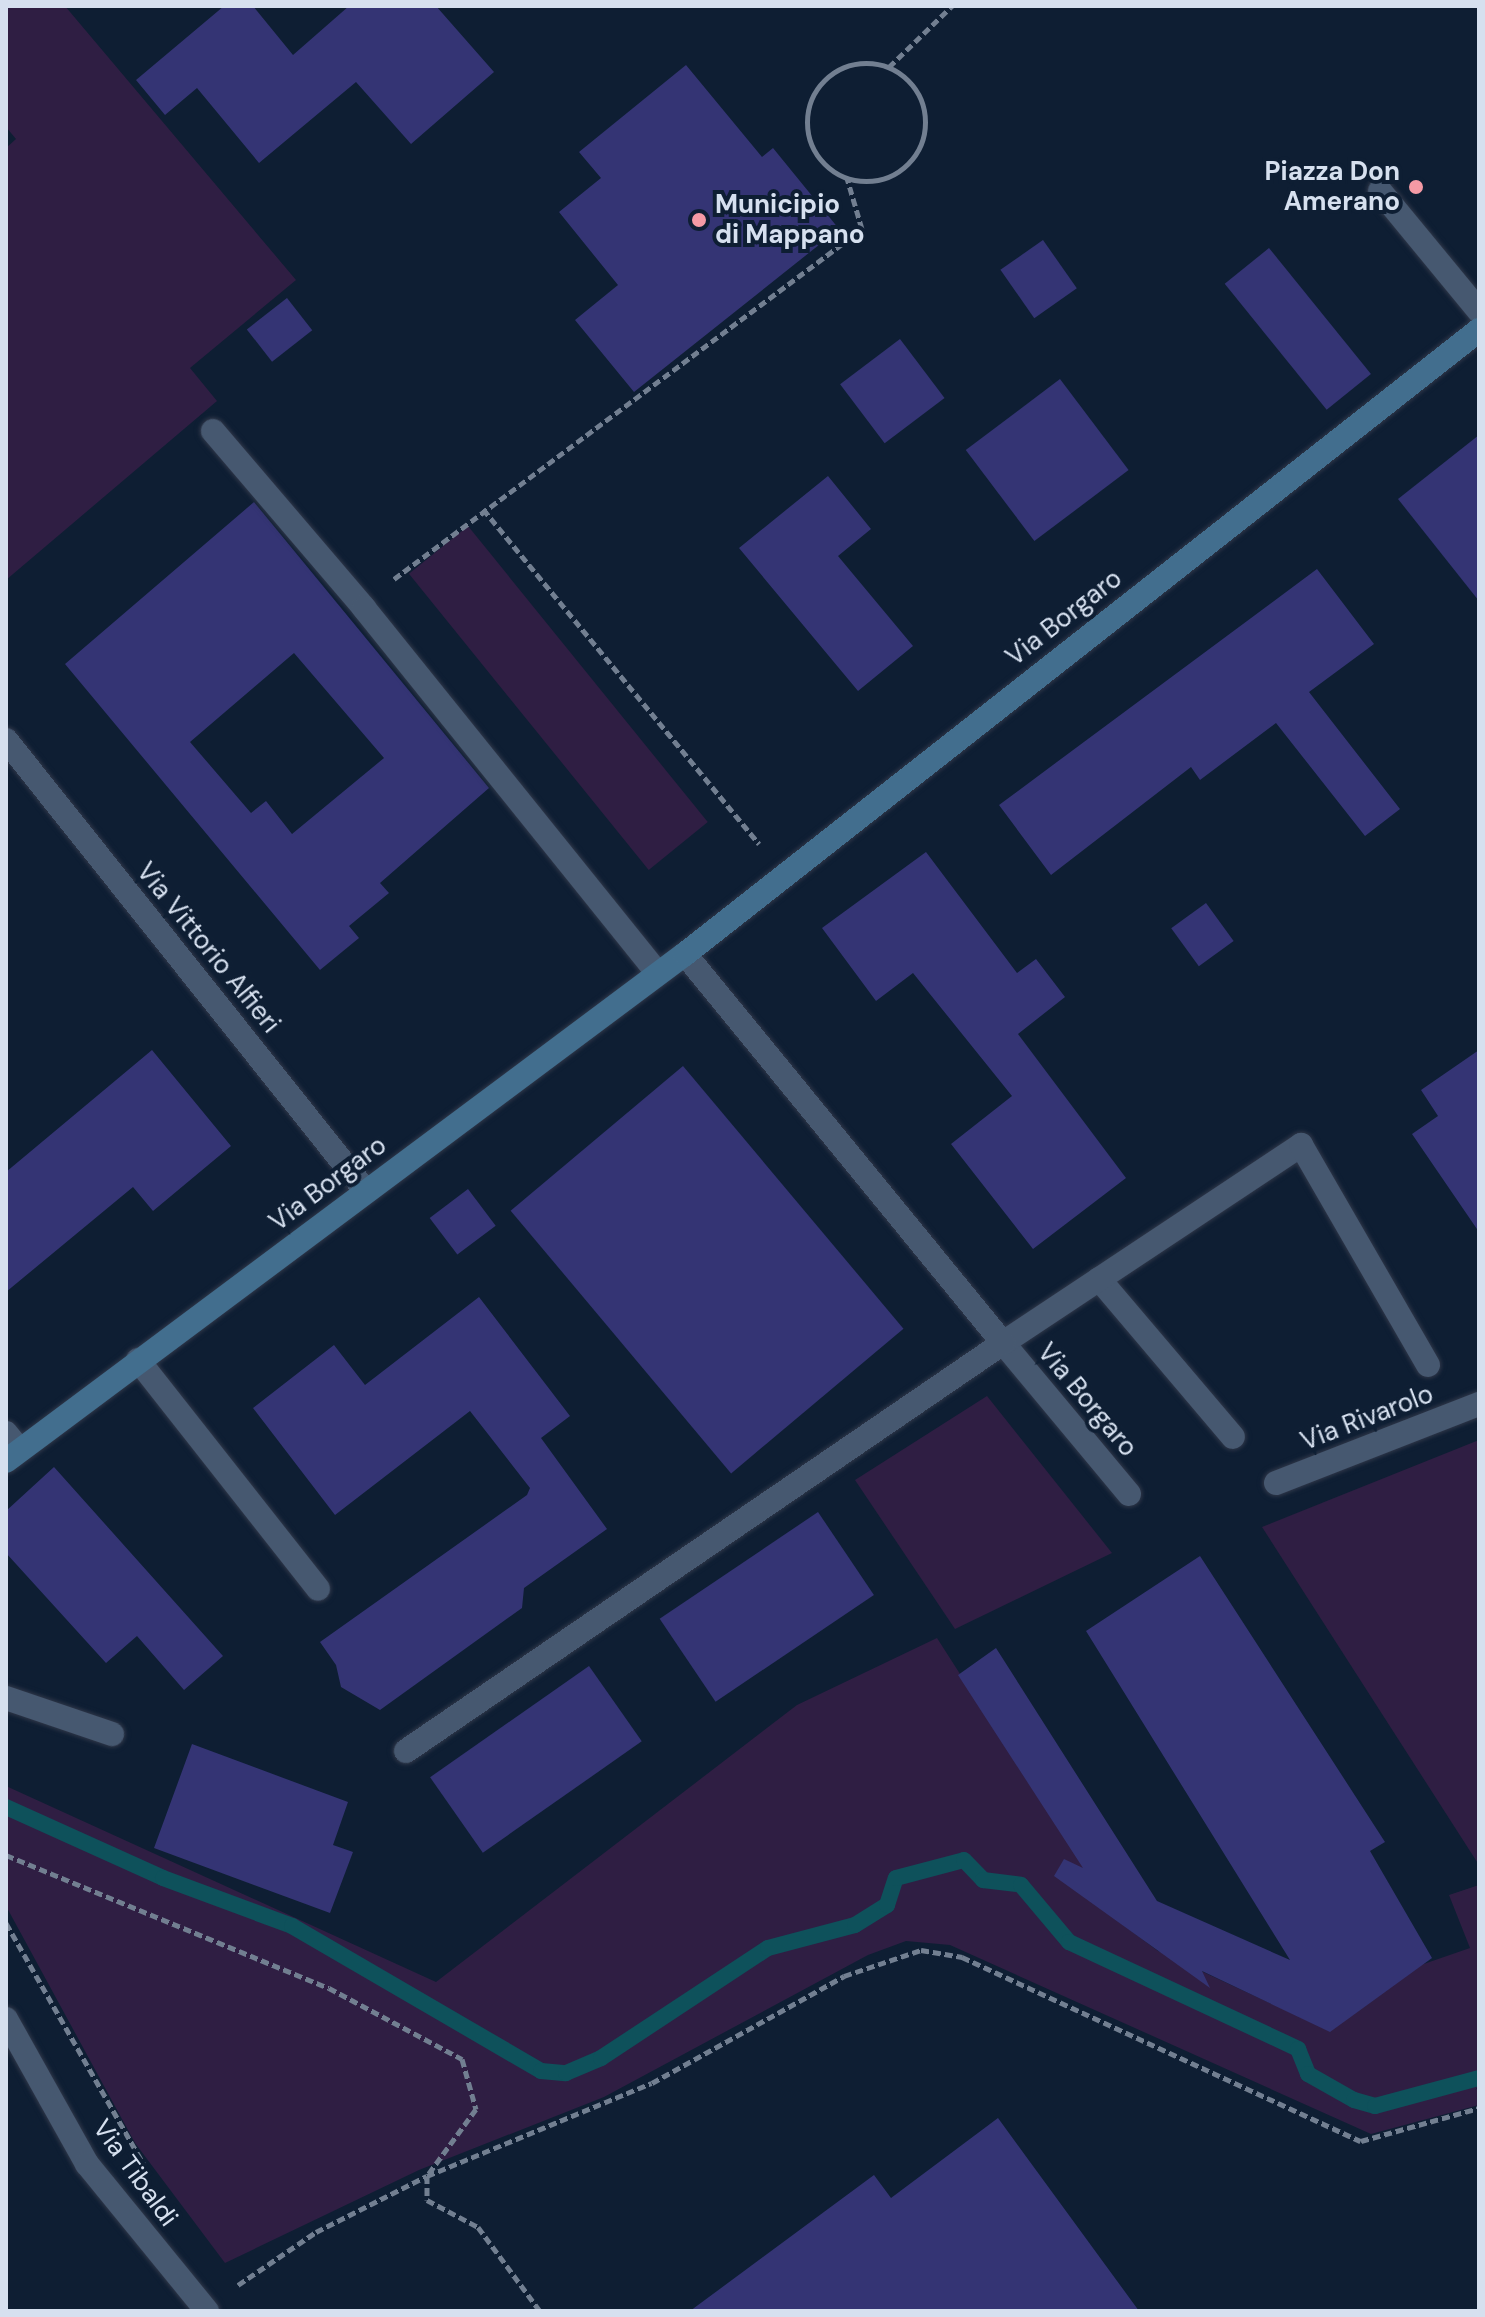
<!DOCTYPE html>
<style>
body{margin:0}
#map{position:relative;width:1485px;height:2317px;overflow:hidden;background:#0e1e33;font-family:"DM Sans",sans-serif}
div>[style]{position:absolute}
.green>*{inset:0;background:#2f1e43;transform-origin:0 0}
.stream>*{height:16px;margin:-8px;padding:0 8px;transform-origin:8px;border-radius:8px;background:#0e515b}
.building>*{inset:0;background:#343474;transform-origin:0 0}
.path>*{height:5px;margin-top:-2.5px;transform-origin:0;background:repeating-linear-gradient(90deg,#727f91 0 8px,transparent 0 12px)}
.path>.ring{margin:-2.5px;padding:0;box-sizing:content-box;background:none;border:5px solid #727f91;border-radius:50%}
.roads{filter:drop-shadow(0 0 2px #2f3749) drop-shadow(0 0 2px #2f3749)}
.lane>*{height:24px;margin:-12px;padding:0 12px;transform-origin:12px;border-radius:12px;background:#465870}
.street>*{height:24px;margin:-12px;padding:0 12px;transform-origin:12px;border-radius:12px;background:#465870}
.secondary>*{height:24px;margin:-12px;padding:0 12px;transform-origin:12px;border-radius:12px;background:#426e8e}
.dots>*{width:22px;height:22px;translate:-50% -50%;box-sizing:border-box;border:4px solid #0e1e33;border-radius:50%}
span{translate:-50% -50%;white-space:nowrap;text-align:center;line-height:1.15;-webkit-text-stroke:8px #0e1e33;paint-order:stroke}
.poi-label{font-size:26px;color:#d6e0ef;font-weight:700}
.right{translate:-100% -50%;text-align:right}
.left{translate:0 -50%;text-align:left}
.street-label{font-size:26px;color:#d6e0ef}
.frame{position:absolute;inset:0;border:8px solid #d6e0ef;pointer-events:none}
</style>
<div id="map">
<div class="green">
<div style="clip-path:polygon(6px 6px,65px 6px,296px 280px,190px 368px,217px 401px,6px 580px,6px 148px,16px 139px,6px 127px)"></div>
<div style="left:468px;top:526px;width:381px;height:76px;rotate:51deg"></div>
<div style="clip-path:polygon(987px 1396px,1112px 1553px,955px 1629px,855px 1480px)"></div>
<div style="clip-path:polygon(1479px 1440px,1479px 1865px,1262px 1527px)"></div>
<div style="clip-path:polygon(937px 1638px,1119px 1922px,1158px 1951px,1330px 2031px,1415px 1967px,1470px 1948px,1449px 1895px,1479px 1885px,1479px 2085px,1475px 2090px,1479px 2087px,1479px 2105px,1371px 2134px,950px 1945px,906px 1941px,868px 1955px,604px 2097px,419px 2170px,225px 2263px,135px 2143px,6px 1906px,6px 1786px,436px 1982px,797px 1705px)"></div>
</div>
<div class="stream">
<div style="left:6px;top:1807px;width:172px;rotate:24.3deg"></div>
<div style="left:163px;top:1878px;width:138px;rotate:20.4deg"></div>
<div style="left:292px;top:1926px;width:288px;rotate:30.2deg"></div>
<div style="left:541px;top:2071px;width:25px;rotate:5deg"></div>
<div style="left:566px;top:2073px;width:38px;rotate:-23deg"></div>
<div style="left:601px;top:2058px;width:200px;rotate:-33.4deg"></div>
<div style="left:768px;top:1948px;width:90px;rotate:-14.8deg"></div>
<div style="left:855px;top:1925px;width:38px;rotate:-32deg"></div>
<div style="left:887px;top:1905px;width:28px;rotate:-72deg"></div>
<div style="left:896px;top:1878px;width:70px;rotate:-14.8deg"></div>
<div style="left:964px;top:1860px;width:28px;rotate:46deg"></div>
<div style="left:983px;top:1880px;width:38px;rotate:7deg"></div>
<div style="left:1021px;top:1885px;width:75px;rotate:49.9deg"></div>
<div style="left:1069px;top:1942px;width:253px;rotate:25deg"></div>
<div style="left:1298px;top:2049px;width:27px;rotate:68deg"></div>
<div style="left:1308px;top:2074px;width:53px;rotate:29.5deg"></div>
<div style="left:1354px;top:2100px;width:22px;rotate:16deg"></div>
<div style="left:1375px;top:2106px;width:108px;rotate:-15.1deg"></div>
</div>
<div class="building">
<div style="clip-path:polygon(224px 6px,253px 6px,293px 55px,349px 6px,436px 6px,494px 72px,411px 144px,356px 82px,259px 163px,197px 88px,165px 115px,136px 80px)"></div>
<div style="clip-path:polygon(686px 65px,762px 157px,773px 148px,839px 229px,634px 392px,575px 320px,618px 285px,559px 212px,601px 178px,579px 152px)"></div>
<div style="left:1043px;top:240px;width:59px;height:52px;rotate:55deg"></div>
<div style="left:1269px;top:248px;width:162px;height:57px;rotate:51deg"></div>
<div style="left:287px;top:298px;width:41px;height:51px;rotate:52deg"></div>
<div style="left:900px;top:339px;width:74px;height:75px;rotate:53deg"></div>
<div style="left:1060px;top:379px;width:114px;height:118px;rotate:53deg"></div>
<div style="clip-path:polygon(1479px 435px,1479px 601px,1398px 499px)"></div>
<div style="clip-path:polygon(828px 476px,871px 529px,838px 556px,913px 646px,858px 691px,739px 548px)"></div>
<div style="clip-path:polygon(evenodd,254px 502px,489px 788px,380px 883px,389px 893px,349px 926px,359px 938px,320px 970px,65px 664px,254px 502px,294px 653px,384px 758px,292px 834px,266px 801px,251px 813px,190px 742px,294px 653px)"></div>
<div style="clip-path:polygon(1317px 569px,1374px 644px,1309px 692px,1400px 809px,1365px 836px,1276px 723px,1200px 780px,1191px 767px,1051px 875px,999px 805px)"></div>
<div style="clip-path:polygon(926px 852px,1017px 973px,1036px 959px,1065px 997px,1018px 1034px,1126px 1178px,1033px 1249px,951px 1144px,1012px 1096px,913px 973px,876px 1001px,822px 928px)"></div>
<div style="left:1206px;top:903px;width:47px;height:43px;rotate:54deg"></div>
<div style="clip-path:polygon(152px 1050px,231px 1146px,153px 1211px,133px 1187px,6px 1292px,6px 1172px)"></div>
<div style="clip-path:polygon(1479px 1050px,1479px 1232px,1412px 1134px,1438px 1116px,1421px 1090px)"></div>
<div style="left:683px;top:1066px;width:343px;height:225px;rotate:50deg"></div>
<div style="left:468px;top:1189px;width:46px;height:48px;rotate:53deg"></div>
<div style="clip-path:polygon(479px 1297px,570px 1416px,541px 1438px,607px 1529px,524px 1588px,522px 1608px,380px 1710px,341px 1687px,336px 1665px,320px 1642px,527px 1495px,530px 1488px,470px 1411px,335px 1515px,253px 1408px,334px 1345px,365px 1385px)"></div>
<div style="clip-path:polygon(54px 1467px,223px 1656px,184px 1690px,137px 1636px,106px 1663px,6px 1553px,6px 1511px)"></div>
<div style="left:818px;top:1512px;width:100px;height:191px;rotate:56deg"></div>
<div style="clip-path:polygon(1200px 1556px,1385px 1842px,1370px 1851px,1432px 1958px,1330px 2032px,1202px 1971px,1210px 1988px,1054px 1876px,1064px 1859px,1083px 1868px,958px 1675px,996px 1648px,1157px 1901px,1290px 1960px,1086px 1631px)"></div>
<div style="left:589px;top:1666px;width:92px;height:194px;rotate:55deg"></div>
<div style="clip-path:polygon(192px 1744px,348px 1802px,333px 1845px,353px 1852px,330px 1913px,154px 1848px)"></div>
<div style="clip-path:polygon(998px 2118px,1139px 2311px,690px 2311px,874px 2175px,891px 2198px)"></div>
</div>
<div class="path">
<div class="ring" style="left:807px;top:63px;width:113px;height:113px"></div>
<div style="left:889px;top:67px;width:88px;rotate:-44.1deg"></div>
<div style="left:483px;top:509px;width:434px;rotate:50.5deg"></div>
<div style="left:394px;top:579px;width:584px;rotate:-36.79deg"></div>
<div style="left:862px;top:229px;width:53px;rotate:-106.4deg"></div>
<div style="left:6px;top:1855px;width:349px;rotate:22.4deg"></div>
<div style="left:329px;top:1988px;width:151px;rotate:28.1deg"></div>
<div style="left:462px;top:2059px;width:52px;rotate:74.4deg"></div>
<div style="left:476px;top:2109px;width:83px;rotate:126.2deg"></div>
<div style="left:427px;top:2176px;width:24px;rotate:90deg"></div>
<div style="left:427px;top:2200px;width:58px;rotate:27.9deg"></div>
<div style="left:478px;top:2227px;width:104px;rotate:53.6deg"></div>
<div style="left:6px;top:1923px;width:279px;rotate:60.3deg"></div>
<div style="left:238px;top:2285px;width:94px;rotate:-34.2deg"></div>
<div style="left:316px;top:2232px;width:124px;rotate:-26.8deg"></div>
<div style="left:427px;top:2176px;width:243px;rotate:-22.5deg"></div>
<div style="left:652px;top:2083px;width:220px;rotate:-29.1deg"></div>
<div style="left:844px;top:1976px;width:81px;rotate:-18.7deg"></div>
<div style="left:921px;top:1950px;width:42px;rotate:9.7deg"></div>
<div style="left:962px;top:1957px;width:439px;rotate:24.8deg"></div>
<div style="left:1361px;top:2141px;width:123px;rotate:-15.6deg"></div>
</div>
<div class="roads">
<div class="lane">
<div style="left:1380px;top:191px;width:156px;rotate:50.5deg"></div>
<div style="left:213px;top:431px;width:233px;rotate:49.5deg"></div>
<div style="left:364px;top:608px;width:467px;rotate:51.2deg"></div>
<div style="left:1099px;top:1279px;width:207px;rotate:49.7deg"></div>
<div style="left:138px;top:1360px;width:291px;rotate:51.8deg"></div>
<div style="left:1129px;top:1494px;width:197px;rotate:-129.8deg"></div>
<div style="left:1003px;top:1343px;width:358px;rotate:-33.6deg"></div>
<div style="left:1301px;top:1145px;width:254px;rotate:60deg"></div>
<div style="left:406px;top:1751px;width:723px;rotate:-34.35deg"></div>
<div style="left:1003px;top:1343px;width:502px;rotate:-129.27deg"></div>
</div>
<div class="street">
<div style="left:6px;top:740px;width:576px;rotate:51.42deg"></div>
<div style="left:6px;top:1433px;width:22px;rotate:51deg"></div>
<div style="left:1276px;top:1483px;width:218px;rotate:-21.3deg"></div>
<div style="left:6px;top:1698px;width:112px;rotate:18.8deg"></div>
<div style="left:6px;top:2019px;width:166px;rotate:60.8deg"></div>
<div style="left:87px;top:2164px;width:190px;rotate:50.8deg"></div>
</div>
<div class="secondary">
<div style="left:6px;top:1461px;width:847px;rotate:-36.75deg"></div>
<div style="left:685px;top:954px;width:1010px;rotate:-38.16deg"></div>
</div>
</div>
<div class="dots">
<div style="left:1416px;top:187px;background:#f49aa5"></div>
<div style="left:699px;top:220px;background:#f49aa5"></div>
</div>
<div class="poi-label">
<span class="right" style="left:1400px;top:187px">Piazza Don<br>Amerano</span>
<span class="left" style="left:715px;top:220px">Municipio<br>di Mappano</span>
</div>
<div class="street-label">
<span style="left:1064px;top:618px;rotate:-38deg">Via Borgaro</span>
<span style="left:208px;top:948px;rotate:51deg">Via Vittorio Alfieri</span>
<span style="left:328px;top:1184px;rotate:-37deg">Via Borgaro</span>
<span style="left:1087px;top:1400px;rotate:50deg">Via Borgaro</span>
<span style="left:1367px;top:1418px;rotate:-21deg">Via Rivarolo</span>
<span style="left:135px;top:2173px;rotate:54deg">Via Tibaldi</span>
</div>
<div class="frame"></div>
</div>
